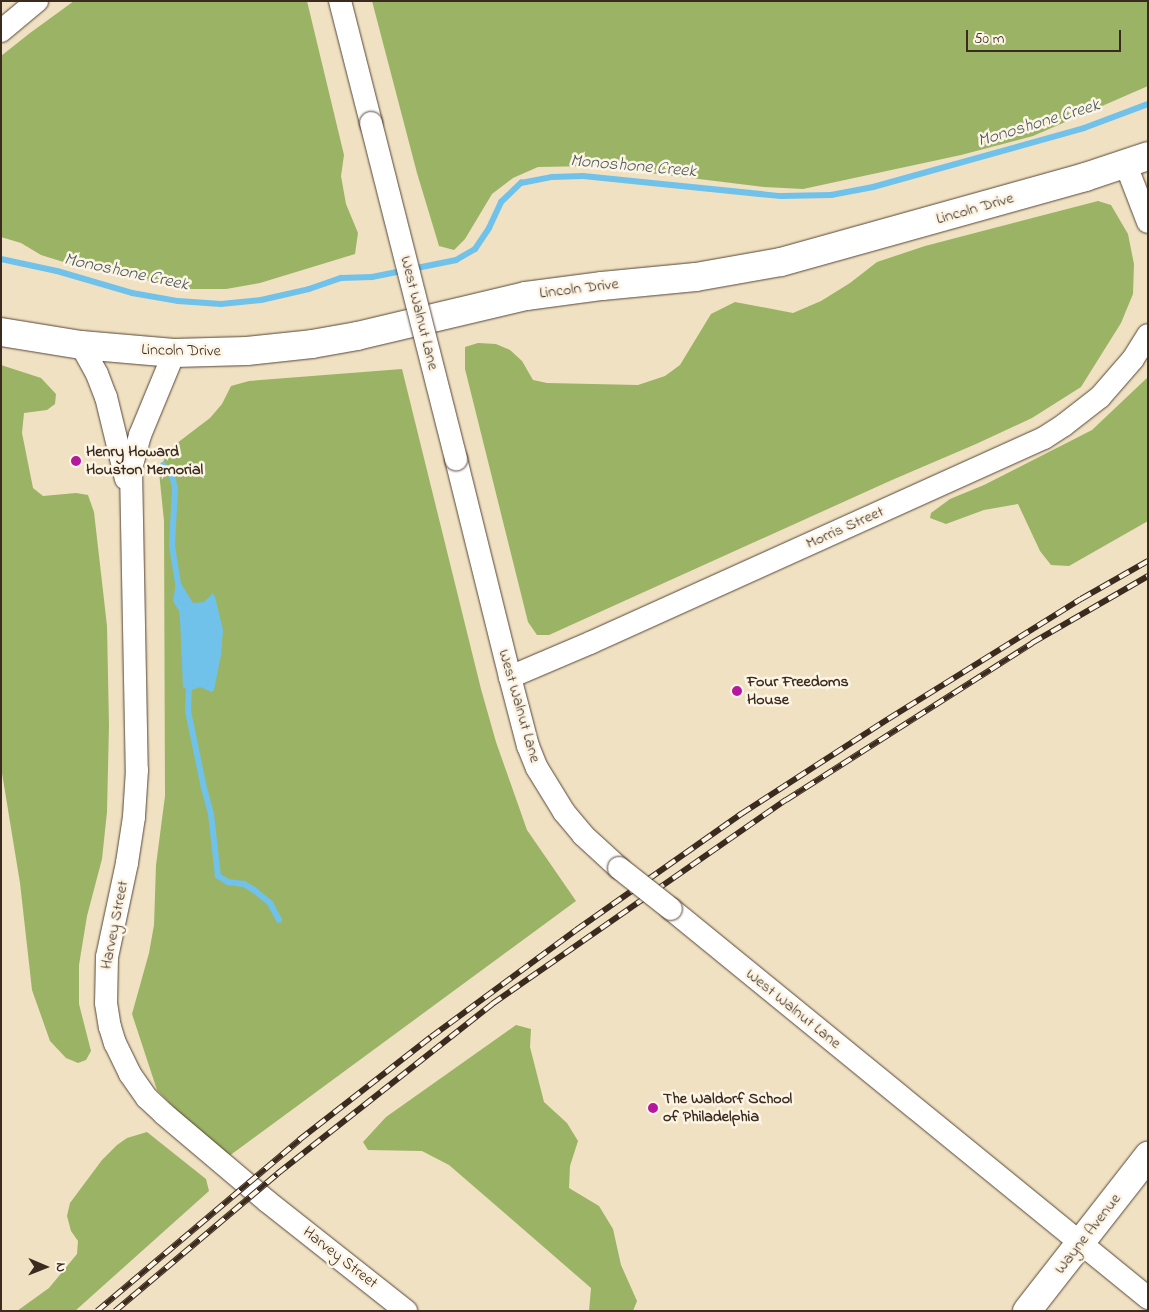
<!DOCTYPE html>
<style>
body{margin:0}
#map{position:relative;width:1149px;height:1312px;overflow:hidden;background:#f0e1c2;font-family:"Indie Flower",sans-serif}
div>[style]{position:absolute}
.forest>*{inset:0;background:#9bb365}
.water>*{inset:0;background:#70c2eb}
.stream>*{height:6px;margin:-3px;padding:0 3px;transform-origin:3px;border-radius:3px;background:#70c2eb}
.roads{filter:drop-shadow(0 0 1px #564537) drop-shadow(0 0 1px #564537)}
.minor>*{height:22px;margin:-11px;padding:0 11px;transform-origin:11px;border-radius:11px;background:#fff}
.major>*{height:28px;margin:-14px;padding:0 14px;transform-origin:14px;border-radius:14px;background:#fff}
.rail>*{height:5.5px;margin-top:-2.75px;transform-origin:0;background:repeating-linear-gradient(90deg,#fcf5e5 0 11px,#3b2a1e 0 22px);box-sizing:border-box;border-block:1px solid #3b2a1e}
.bridges{filter:drop-shadow(0 0 1px #564537) drop-shadow(0 0 1px #564537)}
.minor-bridge>*{height:22px;margin:-11px;padding:0 11px;transform-origin:11px;border-radius:11px;background:#fff}
.dots>*{width:14px;height:14px;translate:-50% -50%;box-sizing:border-box;border:2px solid #fcf5e5;border-radius:50%}
span{translate:-50% -50%;white-space:nowrap;text-align:center;line-height:1.15;-webkit-text-stroke:5px #fcf5e5;paint-order:stroke}
.street-label{font-size:16px;color:#3b2a1e}
.poi-label{font-size:16px;color:#3b2a1e;font-weight:700}
.left{translate:0 -50%;text-align:left}
.water-label{font-size:18px;color:#4b585c;font-style:italic}
.frame{position:absolute;inset:0;border:2px solid #3b2a1e;pointer-events:none}
.north{position:absolute;left:20px;top:1242px;width:50px;height:50px;-webkit-text-stroke:4px #fcf5e5;paint-order:stroke;rotate:91deg;font-size:14px;font-weight:700;line-height:20px;text-align:center;color:#3b2a1e}
.north::after{content:'';display:block;margin:auto;width:18px;height:22px;background:#3b2a1e;clip-path:polygon(50% 0,100% 100%,50% 72%,0 100%)}
.scale{position:absolute;left:966px;top:30px;width:155px;height:22px;box-sizing:border-box;border:2px solid #3b2a1e;border-top:0;padding-left:6px;font-size:15px;line-height:18px;white-space:nowrap;color:#3b2a1e;-webkit-text-stroke:4px #fcf5e5;paint-order:stroke}
</style>
<div id="map">
<div class="forest">
<div style="clip-path:polygon(74px 1px,307px 1px,344px 155px,341px 176px,346px 204px,358px 233px,355px 254px,260px 283px,226px 289px,184px 289px,70px 264px,41px 255px,21px 243px,1px 237px,1px 56px,30px 33px)"></div>
<div style="clip-path:polygon(372px 1px,1148px 1px,1148px 86px,1033px 136px,961px 155px,803px 189px,764px 187px,593px 166px,538px 167px,513px 178px,492px 194px,465px 239px,454px 250px,439px 246px,417px 173px)"></div>
<div style="clip-path:polygon(1098px 201px,1111px 205px,1128px 234px,1134px 264px,1133px 294px,1121px 323px,1081px 387px,1032px 418px,976px 444px,892px 480px,549px 635px,537px 635px,528px 622px,465px 369px,465px 347px,478px 343px,496px 344px,510px 350px,522px 361px,533px 380px,547px 383px,638px 385px,665px 376px,680px 365px,711px 314px,735px 302px,793px 313px,821px 301px,850px 283px,877px 262px,925px 246px)"></div>
<div style="clip-path:polygon(1px 365px,41px 378px,56px 394px,55px 404px,47px 410px,24px 413px,22px 433px,33px 488px,43px 496px,76px 493px,88px 495px,94px 512px,107px 626px,109px 725px,107px 812px,102px 859px,87px 916px,79px 965px,79px 1004px,91px 1051px,86px 1060px,78px 1063px,66px 1058px,50px 1041px,32px 990px,20px 883px,1px 767px)"></div>
<div style="clip-path:polygon(402px 369px,481px 689px,496px 742px,527px 830px,576px 901px,225px 1159px,157px 1090px,132px 1014px,149px 953px,154px 925px,156px 865px,165px 796px,164px 521px,159px 472px,168px 450px,210px 418px,222px 404px,231px 386px,249px 381px)"></div>
<div style="clip-path:polygon(1148px 377px,1148px 521px,1069px 566px,1051px 565px,1040px 551px,1018px 504px,984px 510px,946px 524px,930px 518px,931px 513px,950px 499px,984px 485px,1092px 430px)"></div>
<div style="clip-path:polygon(516px 1025px,531px 1029px,530px 1047px,544px 1102px,567px 1123px,578px 1141px,570px 1166px,569px 1188px,599px 1206px,613px 1229px,621px 1265px,637px 1301px,633px 1311px,589px 1311px,591px 1288px,449px 1165px,422px 1151px,368px 1150px,363px 1142px,386px 1117px)"></div>
<div style="clip-path:polygon(147px 1132px,206px 1179px,209px 1191px,75px 1311px,17px 1311px,49px 1288px,77px 1254px,78px 1241px,71px 1231px,67px 1216px,70px 1203px,102px 1160px,117px 1145px,127px 1138px)"></div>
</div>
<div class="water">
<div style="clip-path:polygon(180px 582px,193px 603px,204px 602px,213px 593px,215px 597px,223px 630px,221px 655px,214px 690px,212px 692px,200px 687px,189px 691px,183px 687px,180px 619px,179px 611px,173px 601px,176px 583px)"></div>
</div>
<div class="stream">
<div style="left:1px;top:259px;width:57px;rotate:12.1deg"></div>
<div style="left:57px;top:271px;width:78px;rotate:16.3deg"></div>
<div style="left:132px;top:293px;width:47px;rotate:9.9deg"></div>
<div style="left:178px;top:301px;width:43px;rotate:4deg"></div>
<div style="left:221px;top:304px;width:40px;rotate:-5.7deg"></div>
<div style="left:261px;top:300px;width:49px;rotate:-12.9deg"></div>
<div style="left:309px;top:289px;width:34px;rotate:-19deg"></div>
<div style="left:341px;top:278px;width:31px;rotate:-2deg"></div>
<div style="left:372px;top:277px;width:86px;rotate:-11.4deg"></div>
<div style="left:456px;top:260px;width:22px;rotate:-30deg"></div>
<div style="left:475px;top:249px;width:25px;rotate:-56deg"></div>
<div style="left:489px;top:228px;width:29px;rotate:-65deg"></div>
<div style="left:501px;top:202px;width:28px;rotate:-44deg"></div>
<div style="left:521px;top:183px;width:32px;rotate:-11deg"></div>
<div style="left:552px;top:177px;width:31px;rotate:-2deg"></div>
<div style="left:583px;top:176px;width:199px;rotate:5.8deg"></div>
<div style="left:781px;top:196px;width:50px;rotate:-1.1deg"></div>
<div style="left:831px;top:195px;width:43px;rotate:-10.8deg"></div>
<div style="left:873px;top:187px;width:219px;rotate:-15.6deg"></div>
<div style="left:1084px;top:128px;width:68px;rotate:-20.6deg"></div>
<div style="left:163px;top:465px;width:14px;rotate:51deg"></div>
<div style="left:172px;top:476px;width:12px;rotate:76deg"></div>
<div style="left:175px;top:488px;width:58px;rotate:93deg"></div>
<div style="left:172px;top:546px;width:44px;rotate:80.8deg"></div>
<div style="left:189px;top:682px;width:29px;rotate:92deg"></div>
<div style="left:188px;top:711px;width:79px;rotate:78.3deg"></div>
<div style="left:204px;top:788px;width:27px;rotate:75deg"></div>
<div style="left:211px;top:814px;width:62px;rotate:83.6deg"></div>
<div style="left:218px;top:876px;width:12px;rotate:31deg"></div>
<div style="left:228px;top:882px;width:16px;rotate:7deg"></div>
<div style="left:244px;top:884px;width:12px;rotate:31deg"></div>
<div style="left:254px;top:890px;width:21px;rotate:39deg"></div>
<div style="left:270px;top:903px;width:19px;rotate:62deg"></div>
</div>
<div class="roads">
<div class="minor">
<div style="left:340px;top:1px;width:126px;rotate:75.7deg"></div>
<div style="left:1px;top:31px;width:47px;rotate:-39.8deg"></div>
<div style="left:1126px;top:165px;width:61px;rotate:68.9deg"></div>
<div style="left:81px;top:345px;width:33px;rotate:61deg"></div>
<div style="left:97px;top:374px;width:25px;rotate:69deg"></div>
<div style="left:106px;top:397px;width:84px;rotate:76.3deg"></div>
<div style="left:174px;top:353px;width:89px;rotate:112.5deg"></div>
<div style="left:140px;top:435px;width:35px;rotate:105deg"></div>
<div style="left:131px;top:469px;width:301px;rotate:88.9deg"></div>
<div style="left:137px;top:770px;width:47px;rotate:93.7deg"></div>
<div style="left:134px;top:817px;width:47px;rotate:98.7deg"></div>
<div style="left:127px;top:863px;width:96px;rotate:102deg"></div>
<div style="left:107px;top:957px;width:46px;rotate:91.2deg"></div>
<div style="left:106px;top:1003px;width:24px;rotate:81deg"></div>
<div style="left:110px;top:1027px;width:17px;rotate:73deg"></div>
<div style="left:115px;top:1043px;width:34px;rotate:64deg"></div>
<div style="left:130px;top:1074px;width:29px;rotate:55deg"></div>
<div style="left:147px;top:1098px;width:23px;rotate:43deg"></div>
<div style="left:164px;top:1114px;width:136px;rotate:40.2deg"></div>
<div style="left:268px;top:1202px;width:176px;rotate:38.3deg"></div>
<div style="left:456px;top:459px;width:225px;rotate:76.1deg"></div>
<div style="left:510px;top:677px;width:71px;rotate:75.4deg"></div>
<div style="left:528px;top:746px;width:24px;rotate:68deg"></div>
<div style="left:537px;top:768px;width:52px;rotate:58.5deg"></div>
<div style="left:564px;top:812px;width:30px;rotate:50deg"></div>
<div style="left:583px;top:835px;width:49px;rotate:42.5deg"></div>
<div style="left:510px;top:677px;width:87px;rotate:-23deg"></div>
<div style="left:590px;top:643px;width:498px;rotate:-24.3deg"></div>
<div style="left:1044px;top:438px;width:24px;rotate:-33deg"></div>
<div style="left:1064px;top:425px;width:46px;rotate:-37.9deg"></div>
<div style="left:1100px;top:397px;width:50px;rotate:-49deg"></div>
<div style="left:1133px;top:359px;width:28px;rotate:-58deg"></div>
<div style="left:671px;top:909px;width:616px;rotate:39.2deg"></div>
</div>
<div class="major">
<div style="left:1px;top:332px;width:81px;rotate:9.2deg"></div>
<div style="left:81px;top:345px;width:93px;rotate:4.9deg"></div>
<div style="left:174px;top:353px;width:73px;rotate:-1.6deg"></div>
<div style="left:247px;top:351px;width:65px;rotate:-6.1deg"></div>
<div style="left:312px;top:344px;width:46px;rotate:-10.1deg"></div>
<div style="left:357px;top:336px;width:174px;rotate:-13.3deg"></div>
<div style="left:526px;top:296px;width:77px;rotate:-7.5deg"></div>
<div style="left:602px;top:286px;width:94px;rotate:-5.5deg"></div>
<div style="left:696px;top:277px;width:86px;rotate:-10deg"></div>
<div style="left:781px;top:262px;width:316px;rotate:-15.6deg"></div>
<div style="left:1085px;top:177px;width:66px;rotate:-18.4deg"></div>
<div style="left:1027px;top:1311px;width:197px;rotate:-52deg"></div>
</div>
</div>
<div class="rail">
<div style="left:97px;top:1311px;width:265px;rotate:-40.2deg"></div>
<div style="left:299px;top:1140px;width:167px;rotate:-38deg"></div>
<div style="left:431px;top:1037px;width:180px;rotate:-36.4deg"></div>
<div style="left:576px;top:930px;width:202px;rotate:-35.1deg"></div>
<div style="left:741px;top:814px;width:175px;rotate:-32.9deg"></div>
<div style="left:888px;top:719px;width:227px;rotate:-31.9deg"></div>
<div style="left:1081px;top:599px;width:77px;rotate:-29.6deg"></div>
<div style="left:115px;top:1311px;width:212px;rotate:-40.2deg"></div>
<div style="left:277px;top:1174px;width:274px;rotate:-38.3deg"></div>
<div style="left:492px;top:1004px;width:358px;rotate:-34.8deg"></div>
<div style="left:786px;top:800px;width:292px;rotate:-32.5deg"></div>
<div style="left:1032px;top:643px;width:134px;rotate:-30deg"></div>
</div>
<div class="bridges">
<div class="minor-bridge">
<div style="left:371px;top:123px;width:347px;rotate:75.8deg"></div>
<div style="left:619px;top:868px;width:66px;rotate:38.3deg"></div>
</div>
</div>
<div class="dots">
<div style="left:76px;top:461px;background:#b5179e"></div>
<div style="left:737px;top:691px;background:#b5179e"></div>
<div style="left:653px;top:1108px;background:#b5179e"></div>
</div>
<div class="street-label">
<span style="left:975px;top:209px;rotate:-16deg">Lincoln Drive</span>
<span style="left:579px;top:289px;rotate:-7deg">Lincoln Drive</span>
<span style="left:419px;top:313px;rotate:76deg">West Walnut Lane</span>
<span style="left:181px;top:351px;rotate:1deg">Lincoln Drive</span>
<span style="left:845px;top:528px;rotate:-24deg">Morris Street</span>
<span style="left:519px;top:706px;rotate:74deg">West Walnut Lane</span>
<span style="left:115px;top:925px;rotate:-79deg">Harvey Street</span>
<span style="left:793px;top:1009px;rotate:39deg">West Walnut Lane</span>
<span style="left:1088px;top:1234px;rotate:-52deg">Wayne Avenue</span>
<span style="left:340px;top:1258px;rotate:38deg">Harvey Street</span>
</div>
<div class="poi-label">
<span class="left" style="left:86px;top:461px">Henry Howard<br>Houston Memorial</span>
<span class="left" style="left:747px;top:691px">Four Freedoms<br>House</span>
<span class="left" style="left:663px;top:1108px">The Waldorf School<br>of Philadelphia</span>
</div>
<div class="water-label">
<span style="left:1039px;top:124px;rotate:-17deg">Monoshone Creek</span>
<span style="left:633px;top:167px;rotate:5deg">Monoshone Creek</span>
<span style="left:126px;top:273px;rotate:12deg">Monoshone Creek</span>
</div>
<div class="frame"></div>
<div class="north">N</div>
<div class="scale">50 m</div>
</div>
